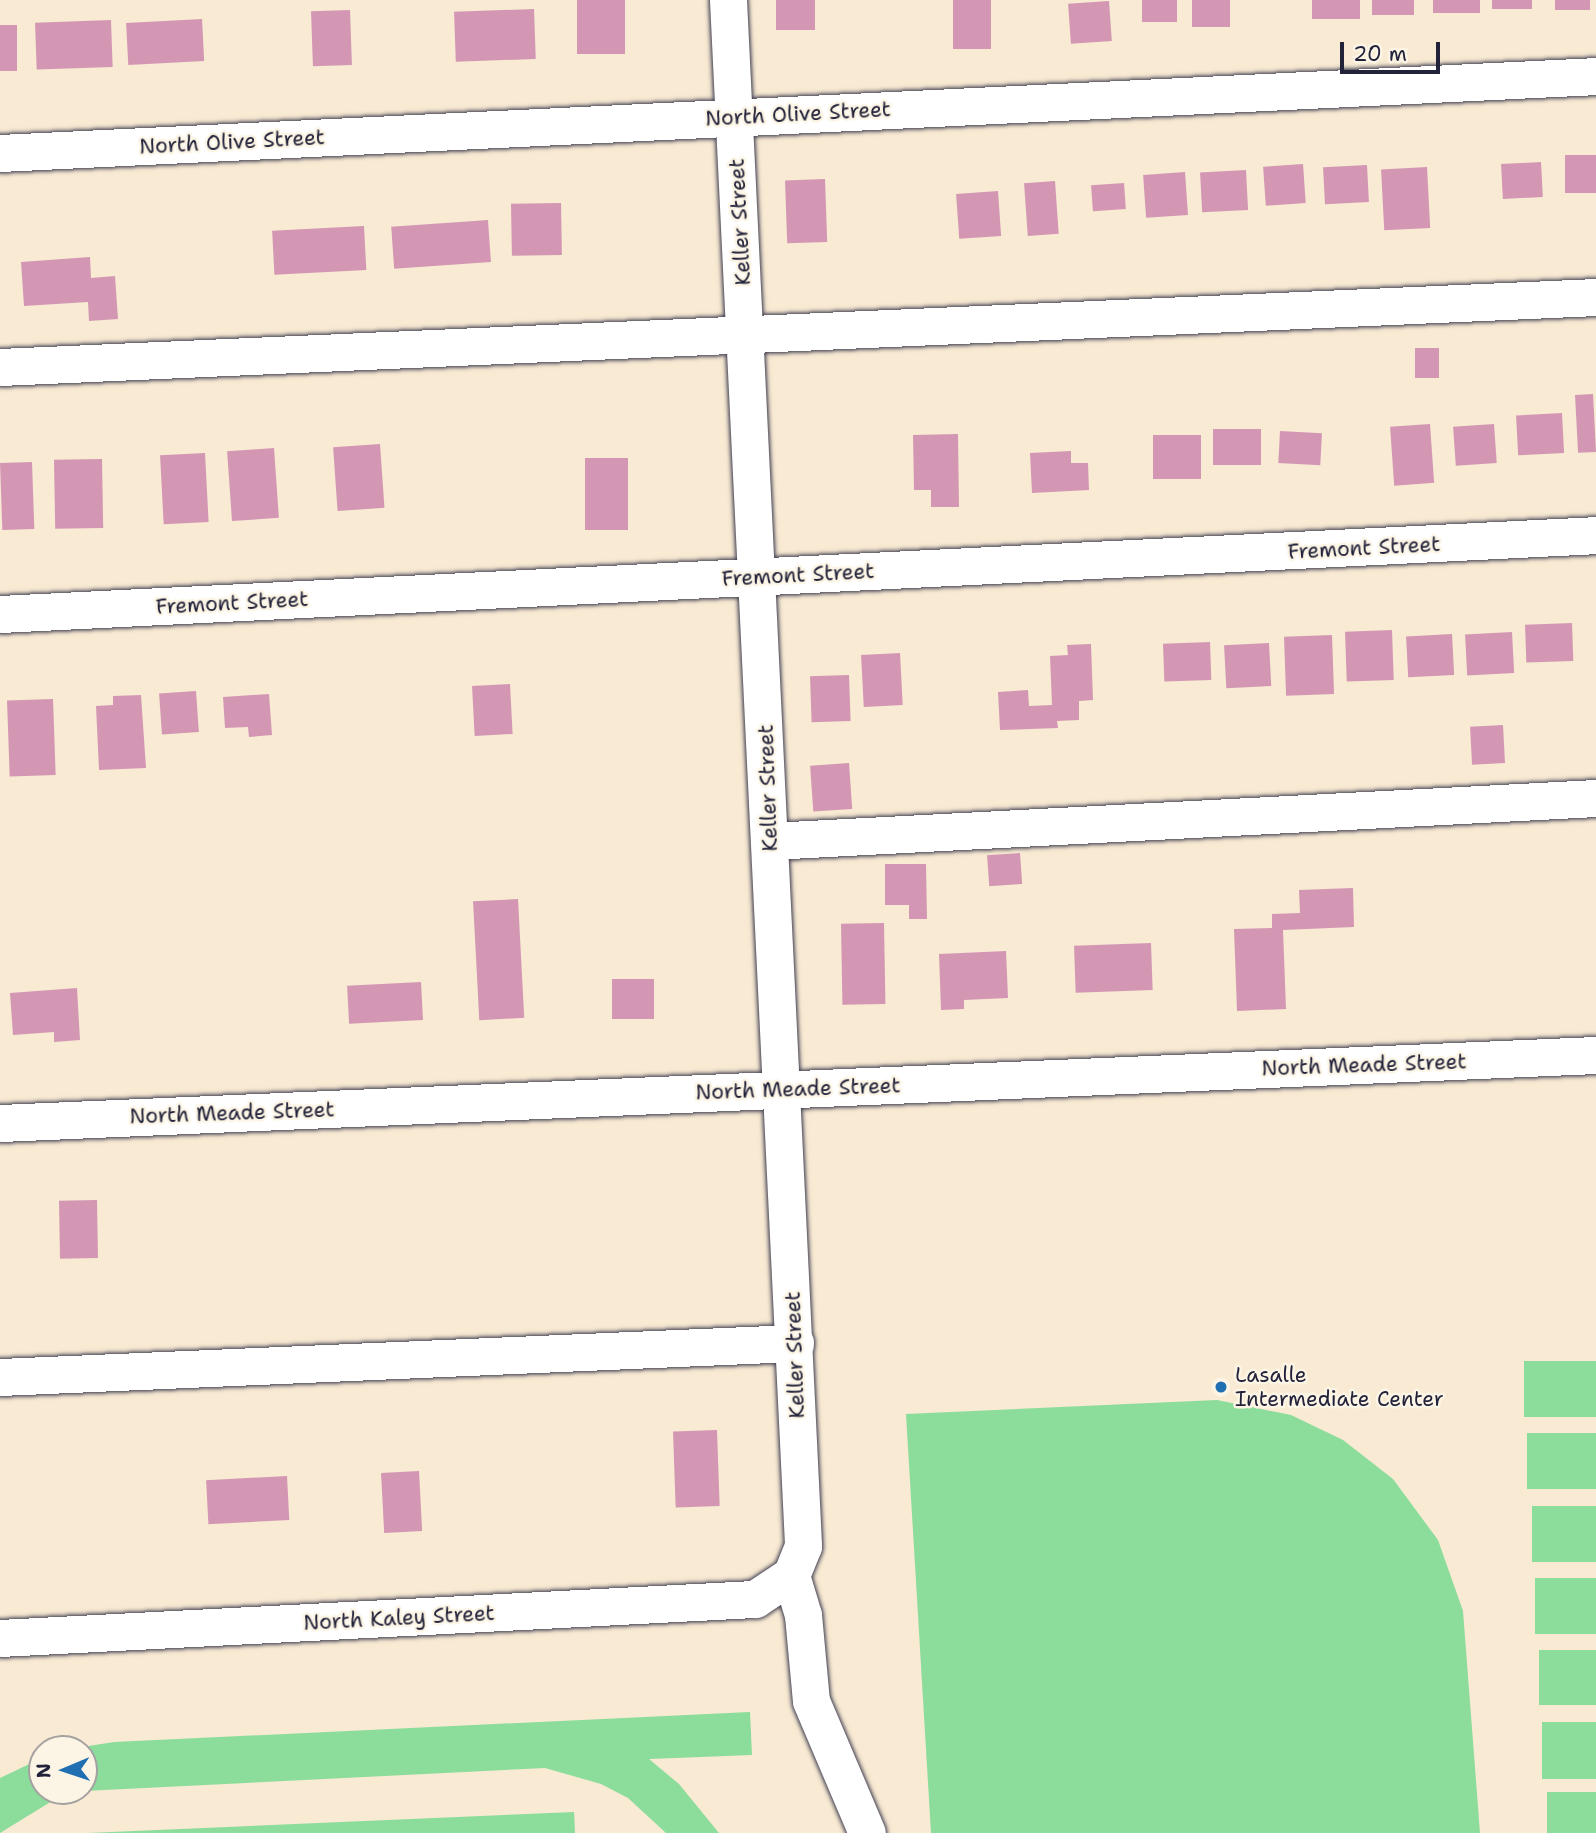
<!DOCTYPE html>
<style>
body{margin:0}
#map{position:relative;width:1596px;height:1833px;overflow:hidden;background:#f8ead3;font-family:"Shantell Sans",sans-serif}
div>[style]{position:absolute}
.green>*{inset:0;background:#8cdc9c;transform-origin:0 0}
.building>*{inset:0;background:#d397b4;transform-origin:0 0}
.roads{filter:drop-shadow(0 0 2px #424052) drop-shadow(0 0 2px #424052)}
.minor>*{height:37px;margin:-18.5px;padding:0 18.5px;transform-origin:18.5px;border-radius:18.5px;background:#fff}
.dots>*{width:19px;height:19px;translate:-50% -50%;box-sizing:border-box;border:4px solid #fcf5e5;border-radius:50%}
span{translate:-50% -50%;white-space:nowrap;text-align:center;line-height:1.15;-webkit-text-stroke:5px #fcf5e5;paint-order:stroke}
.street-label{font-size:21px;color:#22223b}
.poi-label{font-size:21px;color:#22223b}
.left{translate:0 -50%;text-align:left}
.north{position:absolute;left:28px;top:1735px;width:70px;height:70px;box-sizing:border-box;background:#fcf5e5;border:2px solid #a5a1a1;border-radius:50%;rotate:268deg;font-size:19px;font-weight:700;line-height:28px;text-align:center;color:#22223b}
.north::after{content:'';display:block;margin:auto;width:24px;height:32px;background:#1f6fb2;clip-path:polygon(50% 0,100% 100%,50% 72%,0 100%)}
.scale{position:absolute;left:1340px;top:42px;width:100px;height:32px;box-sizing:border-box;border:4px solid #22223b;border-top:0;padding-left:9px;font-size:21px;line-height:24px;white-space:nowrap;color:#22223b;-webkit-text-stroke:5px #fcf5e5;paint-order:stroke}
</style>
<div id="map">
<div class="green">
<div style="left:1596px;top:1361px;width:56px;height:72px;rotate:90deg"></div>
<div style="clip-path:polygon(1217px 1400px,1291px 1415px,1343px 1440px,1393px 1479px,1438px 1540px,1463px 1611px,1480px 1833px,931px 1833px,906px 1414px)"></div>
<div style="left:1596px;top:1433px;width:56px;height:69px;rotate:90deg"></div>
<div style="left:1596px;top:1506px;width:56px;height:64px;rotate:90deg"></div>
<div style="left:1596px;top:1578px;width:56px;height:61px;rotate:90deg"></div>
<div style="left:1596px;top:1650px;width:55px;height:57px;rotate:90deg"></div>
<div style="clip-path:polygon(750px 1712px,752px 1755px,649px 1759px,679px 1784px,719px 1833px,666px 1833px,628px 1798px,601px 1784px,545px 1768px,84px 1791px,84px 1749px,70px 1749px,114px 1742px)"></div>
<div style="left:1596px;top:1722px;width:57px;height:54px;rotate:90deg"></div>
<div style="clip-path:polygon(42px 1758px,42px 1791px,82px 1791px,52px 1801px,0 1833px,0 1778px)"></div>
<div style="left:1596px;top:1792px;width:41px;height:49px;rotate:90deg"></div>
<div style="clip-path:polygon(574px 1812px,575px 1833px,88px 1833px)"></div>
</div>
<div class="building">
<div style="left:577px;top:0;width:48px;height:54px"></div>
<div style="left:776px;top:0;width:39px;height:30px"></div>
<div style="left:953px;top:0;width:38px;height:49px"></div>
<div style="left:1142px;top:0;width:35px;height:22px"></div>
<div style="left:1192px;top:0;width:38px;height:27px"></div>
<div style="left:1312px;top:0;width:48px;height:19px"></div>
<div style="left:1372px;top:0;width:42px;height:15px"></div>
<div style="left:1433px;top:0;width:47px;height:13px"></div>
<div style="left:1492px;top:0;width:40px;height:9px"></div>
<div style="left:1555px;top:0;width:35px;height:10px"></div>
<div style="left:1109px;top:1px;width:40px;height:41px;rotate:86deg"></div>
<div style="left:534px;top:9px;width:50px;height:80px;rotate:88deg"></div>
<div style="left:350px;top:10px;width:55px;height:39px;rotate:88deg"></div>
<div style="left:202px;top:19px;width:42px;height:76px;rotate:87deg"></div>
<div style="left:111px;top:20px;width:47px;height:76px;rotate:88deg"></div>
<div style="left:0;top:25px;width:17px;height:46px"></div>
<div style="left:1596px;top:155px;width:38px;height:31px;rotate:90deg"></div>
<div style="left:1541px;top:162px;width:35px;height:40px;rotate:87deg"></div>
<div style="left:1303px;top:164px;width:39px;height:40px;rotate:86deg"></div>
<div style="left:1367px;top:165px;width:37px;height:44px;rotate:87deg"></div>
<div style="left:1427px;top:167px;width:61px;height:46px;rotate:87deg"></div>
<div style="left:1246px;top:170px;width:40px;height:46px;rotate:87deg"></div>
<div style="left:1185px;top:172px;width:43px;height:42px;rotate:86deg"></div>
<div style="left:825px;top:179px;width:63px;height:40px;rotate:88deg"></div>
<div style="left:1055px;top:181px;width:53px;height:31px;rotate:86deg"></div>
<div style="left:1124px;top:183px;width:26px;height:33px;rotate:86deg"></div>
<div style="left:998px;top:191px;width:45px;height:42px;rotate:86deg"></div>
<div style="left:561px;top:203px;width:52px;height:50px;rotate:89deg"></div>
<div style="left:488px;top:220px;width:42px;height:97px;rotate:86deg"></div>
<div style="left:364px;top:226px;width:44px;height:92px;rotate:87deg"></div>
<div style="clip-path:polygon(90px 257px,91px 278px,115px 276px,118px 319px,89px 321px,88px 302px,24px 306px,21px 262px)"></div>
<div style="left:1415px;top:348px;width:24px;height:30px"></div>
<div style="left:1593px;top:394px;width:58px;height:18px;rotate:87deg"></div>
<div style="left:1562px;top:413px;width:40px;height:46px;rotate:87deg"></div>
<div style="left:1430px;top:424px;width:59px;height:40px;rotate:86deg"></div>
<div style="left:1494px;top:424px;width:39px;height:41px;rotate:86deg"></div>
<div style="left:1213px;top:429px;width:48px;height:36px"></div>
<div style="left:1280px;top:431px;width:42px;height:32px;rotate:3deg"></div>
<div style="clip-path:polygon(958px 434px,959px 507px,931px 507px,931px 490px,914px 490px,913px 435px)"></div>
<div style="left:1153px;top:435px;width:48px;height:44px"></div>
<div style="left:380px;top:444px;width:64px;height:47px;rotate:86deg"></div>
<div style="left:274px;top:448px;width:70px;height:47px;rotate:86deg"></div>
<div style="clip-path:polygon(1071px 451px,1071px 463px,1088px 463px,1089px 490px,1032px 493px,1030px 453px)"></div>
<div style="left:205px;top:453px;width:69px;height:45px;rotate:87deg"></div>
<div style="left:585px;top:458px;width:43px;height:72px"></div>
<div style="left:102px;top:459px;width:69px;height:48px;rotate:89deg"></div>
<div style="left:32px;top:462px;width:67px;height:32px;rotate:88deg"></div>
<div style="left:1572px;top:623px;width:38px;height:47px;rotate:88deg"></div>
<div style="left:1392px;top:630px;width:50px;height:47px;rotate:88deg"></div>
<div style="left:1512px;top:632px;width:41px;height:47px;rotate:87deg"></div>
<div style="left:1452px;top:634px;width:41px;height:46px;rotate:87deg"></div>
<div style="left:1332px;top:635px;width:59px;height:48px;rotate:88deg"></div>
<div style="left:1210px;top:642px;width:38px;height:47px;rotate:88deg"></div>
<div style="left:1269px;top:643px;width:43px;height:45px;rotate:87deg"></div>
<div style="clip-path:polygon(1091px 644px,1093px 700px,1079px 701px,1079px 720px,1057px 721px,1058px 728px,1000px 730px,998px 692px,1028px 690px,1029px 706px,1052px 705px,1050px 656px,1068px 655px,1067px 645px)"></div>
<div style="left:900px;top:653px;width:52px;height:39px;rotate:87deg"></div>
<div style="left:849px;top:675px;width:46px;height:39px;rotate:88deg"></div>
<div style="left:510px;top:684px;width:50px;height:38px;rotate:87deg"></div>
<div style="left:196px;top:691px;width:41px;height:37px;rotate:86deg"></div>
<div style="clip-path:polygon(269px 694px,272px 735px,249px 737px,248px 727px,225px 728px,223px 697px)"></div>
<div style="clip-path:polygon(141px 695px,146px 768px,99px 770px,96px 706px,113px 705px,113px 696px)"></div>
<div style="left:53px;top:699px;width:76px;height:46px;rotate:88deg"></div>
<div style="left:1503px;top:725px;width:38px;height:33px;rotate:87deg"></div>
<div style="left:849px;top:763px;width:46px;height:39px;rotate:86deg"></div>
<div style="left:1020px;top:853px;width:31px;height:33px;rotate:86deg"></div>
<div style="clip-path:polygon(885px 864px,926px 864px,927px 919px,909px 919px,909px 905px,885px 905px)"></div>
<div style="clip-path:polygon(1353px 888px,1354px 927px,1283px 930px,1286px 1009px,1237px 1011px,1234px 929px,1272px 928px,1272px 914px,1300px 913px,1299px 890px)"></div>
<div style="left:518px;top:899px;width:119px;height:45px;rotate:87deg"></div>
<div style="left:884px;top:923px;width:81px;height:43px;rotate:89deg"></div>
<div style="left:1151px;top:943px;width:47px;height:77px;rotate:88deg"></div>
<div style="clip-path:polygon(1006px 951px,1008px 998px,964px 1000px,964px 1009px,941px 1010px,939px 954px)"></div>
<div style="left:654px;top:979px;width:40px;height:42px;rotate:90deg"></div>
<div style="left:421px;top:982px;width:38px;height:74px;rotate:87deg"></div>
<div style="clip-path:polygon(77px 988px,80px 1040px,54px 1042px,54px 1032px,13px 1035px,10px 993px)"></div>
<div style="left:97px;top:1200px;width:58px;height:38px;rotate:89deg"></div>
<div style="left:717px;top:1430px;width:76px;height:44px;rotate:88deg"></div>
<div style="left:419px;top:1471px;width:60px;height:38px;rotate:87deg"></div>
<div style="left:287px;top:1476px;width:44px;height:81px;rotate:87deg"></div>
</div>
<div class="roads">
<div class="minor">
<div style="left:728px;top:0;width:1548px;rotate:87.22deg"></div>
<div style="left:803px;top:1546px;width:31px;rotate:112deg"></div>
<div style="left:0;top:153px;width:1598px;rotate:-2.76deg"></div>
<div style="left:0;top:367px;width:1598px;rotate:-2.51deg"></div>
<div style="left:0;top:614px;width:1598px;rotate:-2.83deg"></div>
<div style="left:770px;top:841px;width:827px;rotate:-2.98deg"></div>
<div style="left:0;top:1123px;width:1597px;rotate:-2.44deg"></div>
<div style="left:0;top:1377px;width:796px;rotate:-2.45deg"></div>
<div style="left:791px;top:1575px;width:42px;rotate:73.3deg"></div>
<div style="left:803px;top:1615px;width:86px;rotate:84.7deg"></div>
<div style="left:811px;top:1701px;width:143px;rotate:67deg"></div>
<div style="left:0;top:1638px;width:756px;rotate:-2.96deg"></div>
<div style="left:755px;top:1599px;width:43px;rotate:-33.7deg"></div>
</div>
</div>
<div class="dots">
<div style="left:1221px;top:1387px;background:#1f6fb2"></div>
</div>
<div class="street-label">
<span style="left:798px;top:114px;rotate:-3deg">North Olive Street</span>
<span style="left:232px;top:142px;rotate:-3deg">North Olive Street</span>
<span style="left:740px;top:222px;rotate:-93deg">Keller Street</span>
<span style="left:1364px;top:548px;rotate:-3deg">Fremont Street</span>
<span style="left:798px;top:575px;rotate:-3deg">Fremont Street</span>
<span style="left:232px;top:603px;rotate:-3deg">Fremont Street</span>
<span style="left:768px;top:788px;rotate:-92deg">Keller Street</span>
<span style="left:1364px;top:1065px;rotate:-2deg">North Meade Street</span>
<span style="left:798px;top:1089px;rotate:-2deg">North Meade Street</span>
<span style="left:232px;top:1113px;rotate:-2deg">North Meade Street</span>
<span style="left:795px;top:1355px;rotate:-92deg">Keller Street</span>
<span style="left:399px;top:1618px;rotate:-3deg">North Kaley Street</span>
</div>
<div class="poi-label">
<span class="left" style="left:1235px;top:1387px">Lasalle<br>Intermediate Center</span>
</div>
<div class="north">N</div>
<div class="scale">20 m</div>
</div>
